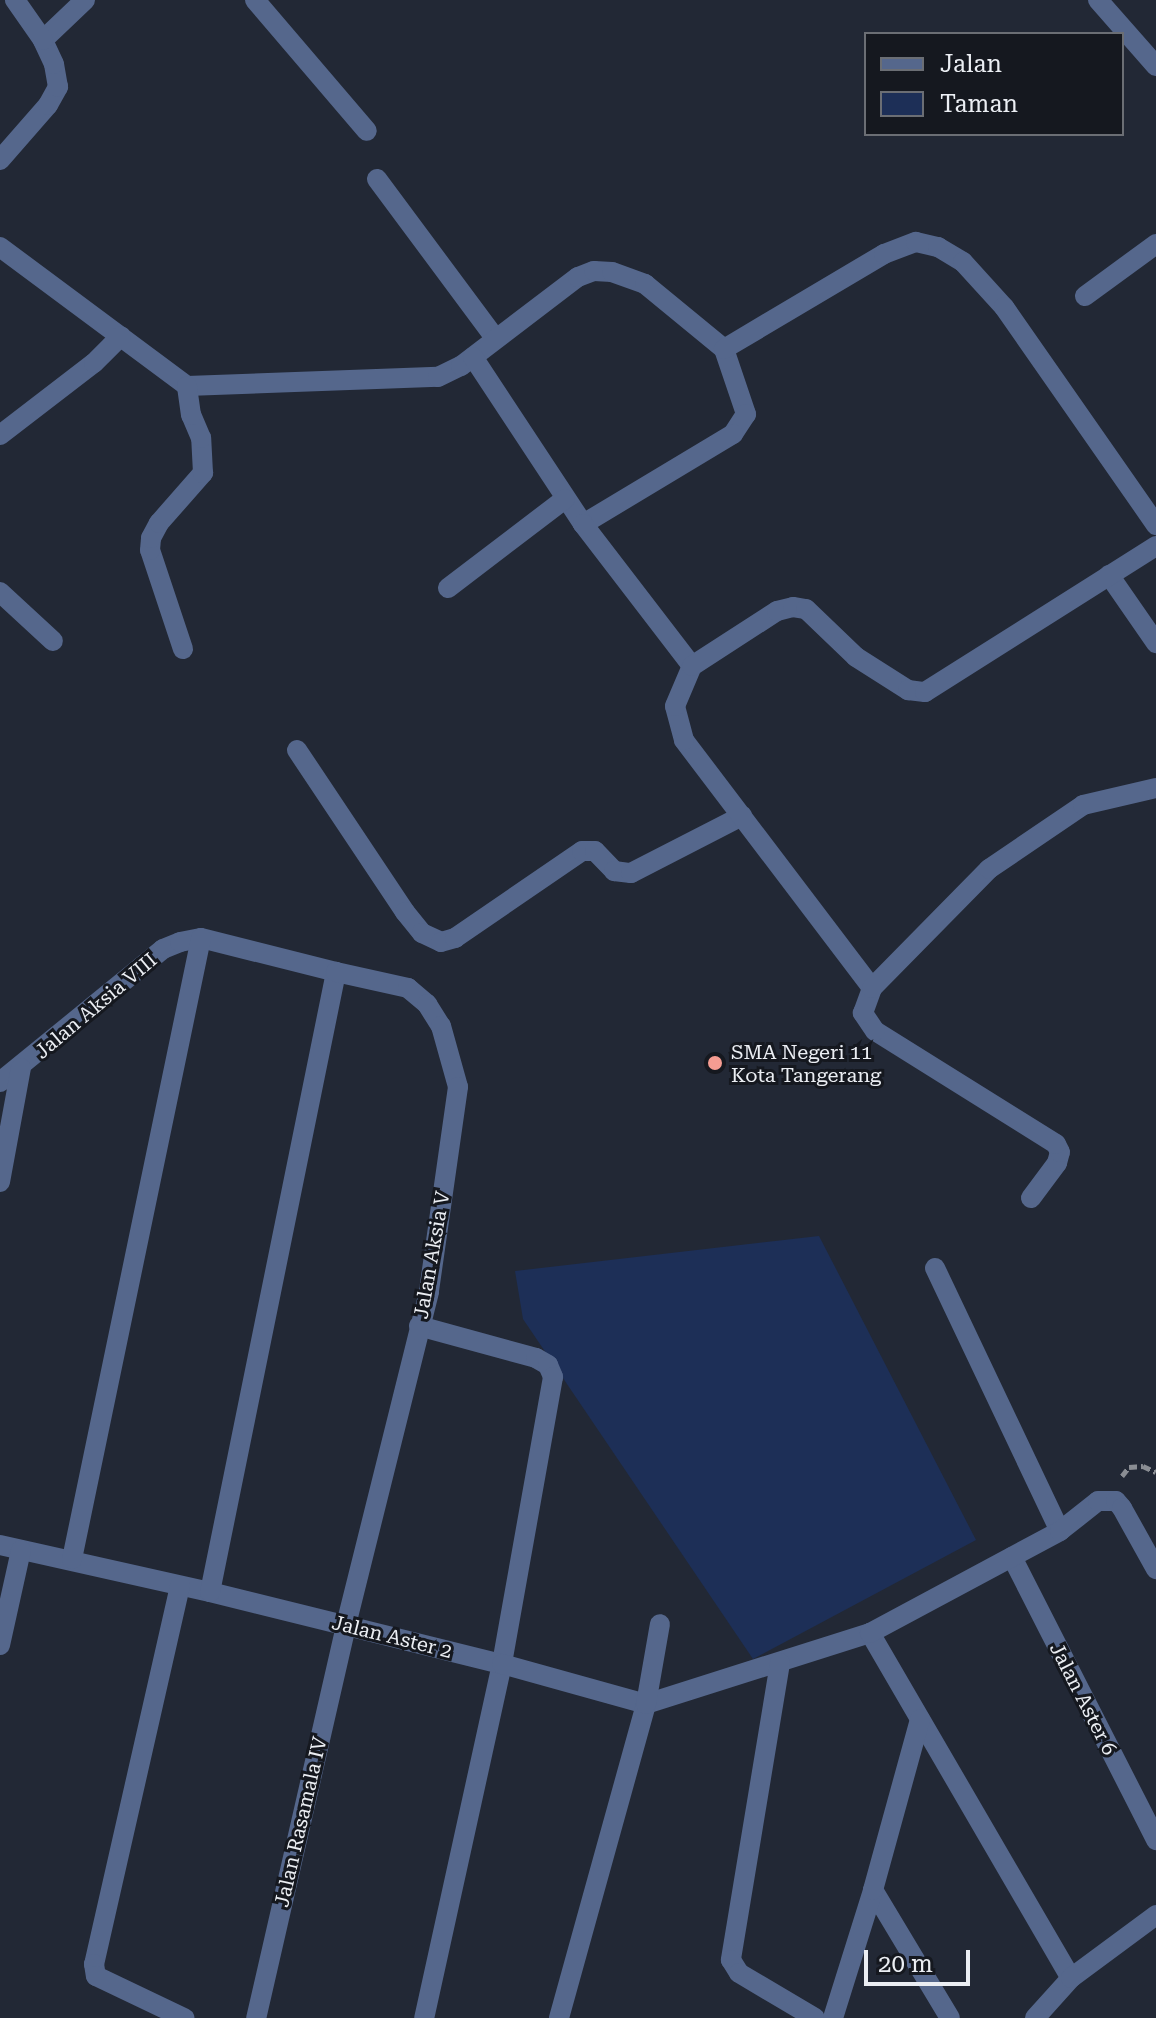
<!DOCTYPE html>
<style>
body{margin:0}
#map{position:relative;width:1156px;height:2018px;overflow:hidden;background:#1e2229;font-family:"Roboto Serif",serif}
div>[style]{position:absolute}
.built>*{inset:0;background:#222835}
.green>*{inset:0;background:#1d2f57}
.path>*{height:5px;margin-top:-2.5px;transform-origin:0;background:repeating-linear-gradient(90deg,#8a8d93 0 8px,transparent 0 12px)}
.minor>*{height:20px;margin:-10px;padding:0 10px;transform-origin:10px;border-radius:10px;background:#55678c}
.dots>*{width:22px;height:22px;translate:-50% -50%;box-sizing:border-box;border:4px solid #15181f;border-radius:50%}
span{translate:-50% -50%;white-space:nowrap;text-align:center;line-height:1.15;-webkit-text-stroke:6px #15181f;paint-order:stroke}
.street-label{font-size:20px;color:#ebeef3}
.poi-label{font-size:20px;color:#ebeef3}
.left{translate:0 -50%;text-align:left}
.legend{position:absolute;left:864px;top:32px;width:260px;height:104px;box-sizing:border-box;background:#15181f;border:2px solid #6b6e74;margin:0;padding:10px 14px;list-style:none;font-size:24px;color:#ebeef3}
.legend li{display:flex;align-items:center;gap:16px;height:40px}
.legend b{width:40px;border:2px solid #6b6e74}
.scale{position:absolute;left:864px;top:1950px;width:106px;height:36px;box-sizing:border-box;border:4px solid #ebeef3;border-top:0;padding-left:10px;font-size:24px;line-height:28px;white-space:nowrap;color:#ebeef3;-webkit-text-stroke:6px #15181f;paint-order:stroke}
</style>
<div id="map">
<div class="built">
<div style="clip-path:polygon(evenodd,0 0,1156px 0,1156px 2018px,0 2018px,0 0,866px 34px,1122px 34px,1122px 134px,866px 134px,866px 34px)"></div>
</div>
<div class="green">
<div style="clip-path:polygon(819px 1236px,976px 1540px,753px 1659px,523px 1319px,515px 1271px)"></div>
</div>
<div class="path">
<div style="left:1122px;top:1476px;width:11px;rotate:-52deg"></div>
<div style="left:1129px;top:1467px;width:14px;rotate:-4deg"></div>
<div style="left:1143px;top:1466px;width:14px;rotate:25deg"></div>
</div>
<div class="minor">
<div style="left:255px;top:0;width:172px;rotate:49.5deg"></div>
<div style="left:1098px;top:0;width:88px;rotate:48.7deg"></div>
<div style="left:43px;top:40px;width:58px;rotate:-43.6deg"></div>
<div style="left:0;top:160px;width:73px;rotate:-48.9deg"></div>
<div style="left:48px;top:105px;width:21px;rotate:-61deg"></div>
<div style="left:58px;top:87px;width:23px;rotate:-100deg"></div>
<div style="left:54px;top:64px;width:26px;rotate:-115deg"></div>
<div style="left:43px;top:40px;width:49px;rotate:-125deg"></div>
<div style="left:377px;top:179px;width:199px;rotate:53.4deg"></div>
<div style="left:0;top:247px;width:233px;rotate:36.6deg"></div>
<div style="left:187px;top:386px;width:251px;rotate:-2.1deg"></div>
<div style="left:438px;top:377px;width:25px;rotate:-26deg"></div>
<div style="left:461px;top:366px;width:147px;rotate:-37.3deg"></div>
<div style="left:578px;top:277px;width:17px;rotate:-21deg"></div>
<div style="left:594px;top:271px;width:18px;rotate:3deg"></div>
<div style="left:612px;top:272px;width:35px;rotate:20deg"></div>
<div style="left:645px;top:284px;width:102px;rotate:39.4deg"></div>
<div style="left:724px;top:349px;width:69px;rotate:71.3deg"></div>
<div style="left:746px;top:414px;width:24px;rotate:123deg"></div>
<div style="left:733px;top:434px;width:175px;rotate:149deg"></div>
<div style="left:1085px;top:296px;width:88px;rotate:-36.2deg"></div>
<div style="left:724px;top:349px;width:186px;rotate:-30.7deg"></div>
<div style="left:884px;top:254px;width:34px;rotate:-21deg"></div>
<div style="left:916px;top:242px;width:23px;rotate:13deg"></div>
<div style="left:938px;top:247px;width:29px;rotate:31deg"></div>
<div style="left:963px;top:262px;width:61px;rotate:47.7deg"></div>
<div style="left:1004px;top:307px;width:266px;rotate:55.1deg"></div>
<div style="left:473px;top:357px;width:200px;rotate:56.6deg"></div>
<div style="left:583px;top:524px;width:179px;rotate:52.5deg"></div>
<div style="left:0;top:435px;width:118px;rotate:-37.5deg"></div>
<div style="left:94px;top:363px;width:38px;rotate:-45deg"></div>
<div style="left:1109px;top:575px;width:83px;rotate:55.3deg"></div>
<div style="left:448px;top:588px;width:147px;rotate:-37.3deg"></div>
<div style="left:0;top:592px;width:72px;rotate:42.8deg"></div>
<div style="left:183px;top:649px;width:104px;rotate:-108.4deg"></div>
<div style="left:150px;top:550px;width:12px;rotate:-85deg"></div>
<div style="left:151px;top:538px;width:17px;rotate:-62deg"></div>
<div style="left:159px;top:523px;width:67px;rotate:-48.7deg"></div>
<div style="left:203px;top:473px;width:35px;rotate:-93deg"></div>
<div style="left:201px;top:438px;width:25px;rotate:-113deg"></div>
<div style="left:191px;top:415px;width:29px;rotate:-98deg"></div>
<div style="left:297px;top:750px;width:195px;rotate:56.3deg"></div>
<div style="left:405px;top:912px;width:27px;rotate:51deg"></div>
<div style="left:422px;top:933px;width:21px;rotate:25deg"></div>
<div style="left:441px;top:942px;width:15px;rotate:-16deg"></div>
<div style="left:455px;top:938px;width:154px;rotate:-34.4deg"></div>
<div style="left:582px;top:851px;width:13px"></div>
<div style="left:595px;top:851px;width:28px;rotate:46deg"></div>
<div style="left:614px;top:871px;width:17px;rotate:7deg"></div>
<div style="left:631px;top:873px;width:125px;rotate:-27.2deg"></div>
<div style="left:872px;top:988px;width:311px;rotate:-127.2deg"></div>
<div style="left:684px;top:740px;width:35px;rotate:-105deg"></div>
<div style="left:675px;top:706px;width:43px;rotate:-67deg"></div>
<div style="left:692px;top:666px;width:101px;rotate:-32.9deg"></div>
<div style="left:777px;top:611px;width:16px;rotate:-14deg"></div>
<div style="left:793px;top:607px;width:13px;rotate:9deg"></div>
<div style="left:806px;top:609px;width:69px;rotate:43.8deg"></div>
<div style="left:856px;top:657px;width:62px;rotate:32.4deg"></div>
<div style="left:908px;top:690px;width:17px;rotate:7deg"></div>
<div style="left:925px;top:692px;width:273px;rotate:-32.3deg"></div>
<div style="left:0;top:1082px;width:210px;rotate:-39.2deg"></div>
<div style="left:163px;top:949px;width:18px;rotate:-22deg"></div>
<div style="left:180px;top:942px;width:21px;rotate:-11deg"></div>
<div style="left:201px;top:938px;width:139px;rotate:14.1deg"></div>
<div style="left:0;top:1182px;width:116px;rotate:-79.6deg"></div>
<div style="left:1031px;top:1198px;width:44px;rotate:-53.4deg"></div>
<div style="left:1057px;top:1163px;width:11px;rotate:-75deg"></div>
<div style="left:1060px;top:1152px;width:9px;rotate:-117deg"></div>
<div style="left:1056px;top:1144px;width:213px;rotate:-148deg"></div>
<div style="left:875px;top:1031px;width:22px;rotate:-124deg"></div>
<div style="left:863px;top:1013px;width:27px;rotate:-70deg"></div>
<div style="left:872px;top:988px;width:167px;rotate:-45.5deg"></div>
<div style="left:989px;top:869px;width:114px;rotate:-34.2deg"></div>
<div style="left:1083px;top:805px;width:75px;rotate:-13.1deg"></div>
<div style="left:935px;top:1268px;width:291px;rotate:64.6deg"></div>
<div style="left:419px;top:1326px;width:121px;rotate:15.3deg"></div>
<div style="left:536px;top:1358px;width:14px;rotate:30deg"></div>
<div style="left:548px;top:1365px;width:13px;rotate:67deg"></div>
<div style="left:553px;top:1377px;width:291px;rotate:100.1deg"></div>
<div style="left:502px;top:1664px;width:362px;rotate:102.4deg"></div>
<div style="left:0;top:1545px;width:215px;rotate:12.6deg"></div>
<div style="left:210px;top:1592px;width:301px;rotate:13.9deg"></div>
<div style="left:502px;top:1664px;width:149px;rotate:15.5deg"></div>
<div style="left:646px;top:1704px;width:235px;rotate:-17.6deg"></div>
<div style="left:870px;top:1633px;width:399px;rotate:59.8deg"></div>
<div style="left:1012px;top:1557px;width:318px;rotate:63deg"></div>
<div style="left:72px;top:1559px;width:634px;rotate:-78.26deg"></div>
<div style="left:180px;top:1586px;width:388px;rotate:102.8deg"></div>
<div style="left:94px;top:1964px;width:12px;rotate:81deg"></div>
<div style="left:96px;top:1976px;width:98px;rotate:25.5deg"></div>
<div style="left:210px;top:1592px;width:633px;rotate:-78.51deg"></div>
<div style="left:336px;top:972px;width:74px;rotate:12.5deg"></div>
<div style="left:408px;top:988px;width:25px;rotate:40deg"></div>
<div style="left:427px;top:1004px;width:26px;rotate:58deg"></div>
<div style="left:441px;top:1026px;width:63px;rotate:74.4deg"></div>
<div style="left:458px;top:1087px;width:207px;rotate:98.1deg"></div>
<div style="left:429px;top:1292px;width:344px;rotate:104deg"></div>
<div style="left:346px;top:1626px;width:402px;rotate:102.9deg"></div>
<div style="left:870px;top:1633px;width:216px;rotate:-28.2deg"></div>
<div style="left:1060px;top:1531px;width:48px;rotate:-38.3deg"></div>
<div style="left:1098px;top:1501px;width:18px"></div>
<div style="left:1116px;top:1501px;width:9px;rotate:49deg"></div>
<div style="left:1122px;top:1508px;width:70px;rotate:60.9deg"></div>
<div style="left:0;top:1645px;width:97px;rotate:-77.5deg"></div>
<div style="left:780px;top:1663px;width:301px;rotate:99.4deg"></div>
<div style="left:731px;top:1960px;width:15px;rotate:58deg"></div>
<div style="left:739px;top:1973px;width:88px;rotate:30.6deg"></div>
<div style="left:873px;top:1890px;width:149px;rotate:59deg"></div>
<div style="left:559px;top:2018px;width:326px;rotate:-74.5deg"></div>
<div style="left:646px;top:1704px;width:81px;rotate:-80.1deg"></div>
<div style="left:833px;top:2018px;width:134px;rotate:-72.6deg"></div>
<div style="left:873px;top:1890px;width:177px;rotate:-74.6deg"></div>
<div style="left:1035px;top:2018px;width:54px;rotate:-48deg"></div>
<div style="left:1071px;top:1978px;width:106px;rotate:-36.5deg"></div>
</div>
<div class="dots">
<div style="left:715px;top:1063px;background:#f59c92"></div>
</div>
<div class="street-label">
<span style="left:96px;top:1006px;rotate:-40deg">Jalan Aksia VIII</span>
<span style="left:432px;top:1255px;rotate:-80deg">Jalan Aksia V</span>
<span style="left:392px;top:1637px;rotate:14deg">Jalan Aster 2</span>
<span style="left:1083px;top:1699px;rotate:63deg">Jalan Aster 6</span>
<span style="left:301px;top:1822px;rotate:-77deg">Jalan Rasamala IV</span>
</div>
<div class="poi-label">
<span class="left" style="left:731px;top:1064px">SMA Negeri 11<br>Kota Tangerang</span>
</div>
<ul class="legend">
<li><b style="height:10px;background:#55678c"></b>Jalan</li>
<li><b style="height:22px;background:#1d2f57"></b>Taman</li>
</ul>
<div class="scale">20 m</div>
</div>
